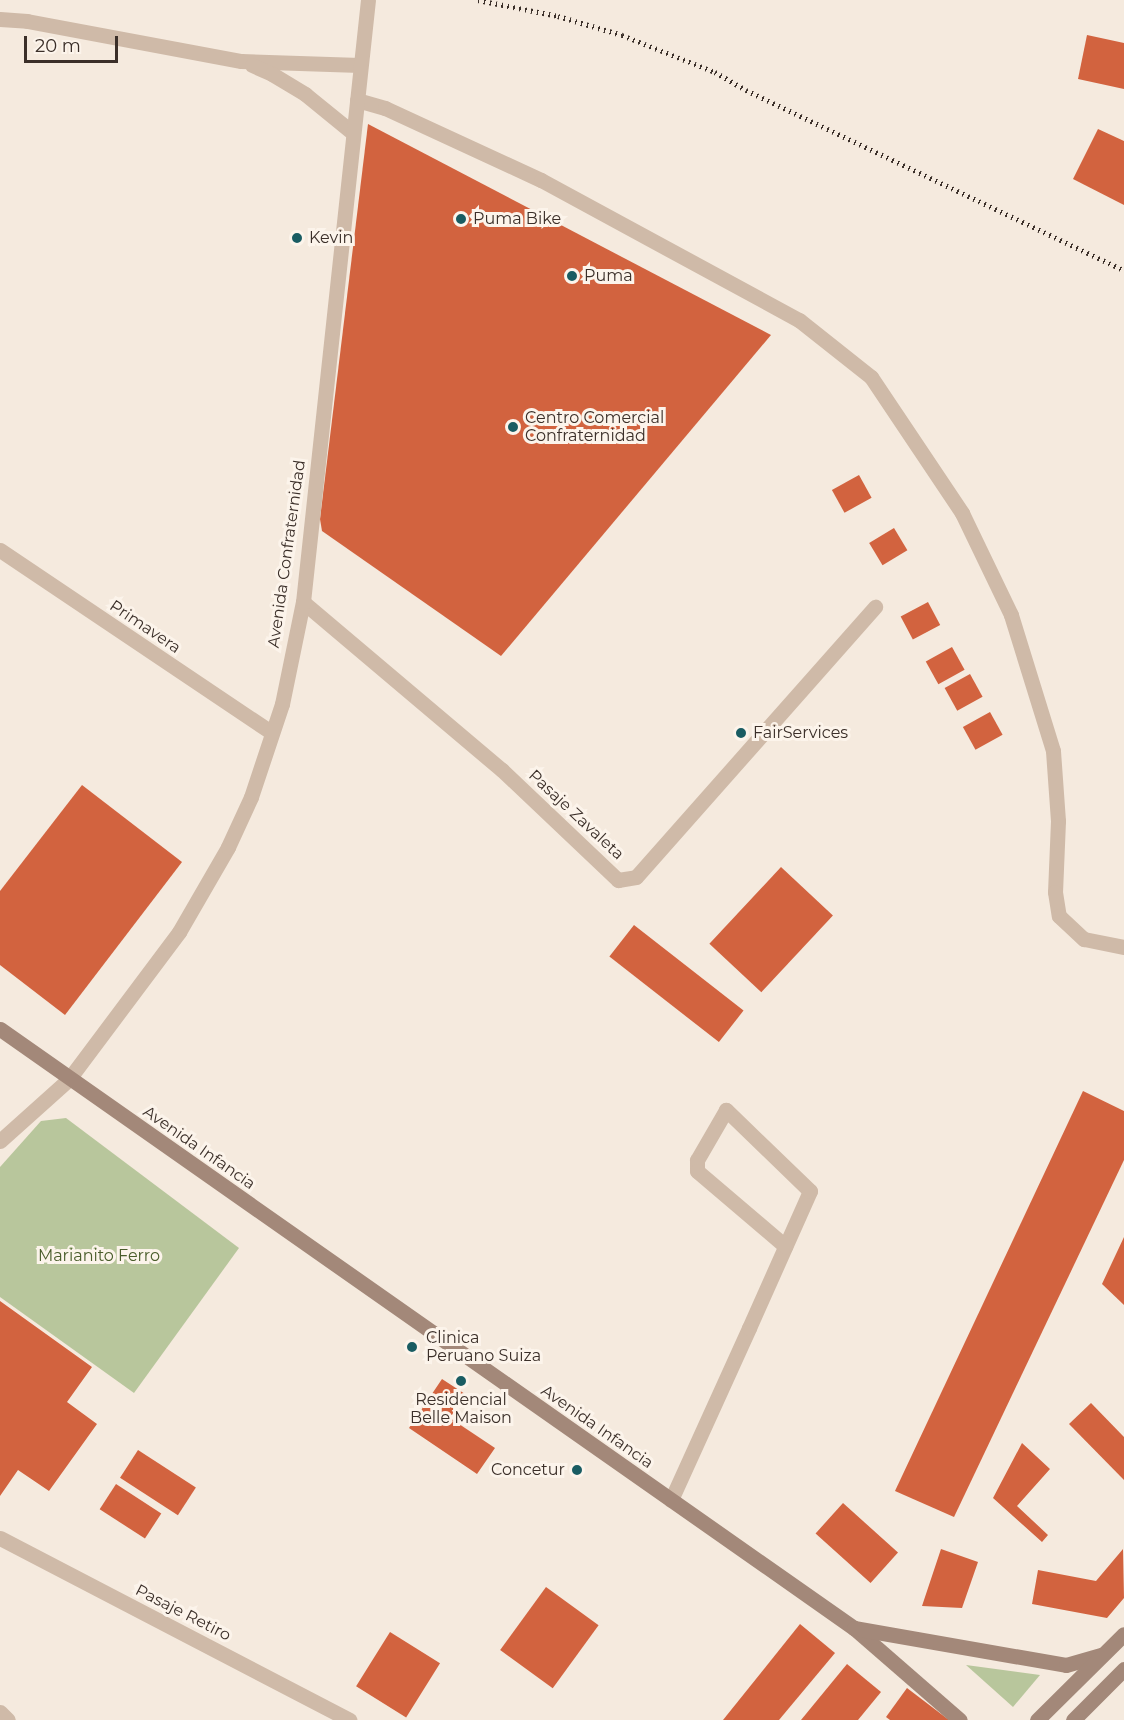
<!DOCTYPE html>
<style>
body{margin:0}
#map{position:relative;width:1124px;height:1720px;overflow:hidden;background:#f5eade;font-family:Montserrat,sans-serif}
div>[style]{position:absolute}
.green>*{inset:0;background:#b8c69c}
.building>*{inset:0;background:#d2633f;transform-origin:0 0}
.lane>*{height:15px;margin:-7.5px;padding:0 7.5px;transform-origin:7.5px;border-radius:7.5px;background:#cfbaa8}
.street>*{height:15px;margin:-7.5px;padding:0 7.5px;transform-origin:7.5px;border-radius:7.5px;background:#cfbaa8}
.secondary>*{height:15px;margin:-7.5px;padding:0 7.5px;transform-origin:7.5px;border-radius:7.5px;background:#a38879}
.rail>*{height:4.5px;margin-top:-2.25px;transform-origin:0;background:repeating-linear-gradient(90deg,#3b2f29 0 1.5px,transparent 0 6px)}
.dots>*{width:16px;height:16px;translate:-50% -50%;box-sizing:border-box;border:3px solid #fcf4eb;border-radius:50%}
span{translate:-50% -50%;white-space:nowrap;text-align:center;line-height:1.15;-webkit-text-stroke:6px #fcf4eb;paint-order:stroke}
.poi-label{font-size:16px;color:#3b2f29}
.left{translate:0 -50%;text-align:left}
.right{translate:-100% -50%;text-align:right}
.street-label{font-size:16px;color:#3b2f29}
.park-label{font-size:16px;color:#495c2a}
.scale{position:absolute;left:24px;top:36px;width:94px;height:27px;box-sizing:border-box;border:3px solid #3b2f29;border-top:0;padding-left:8px;font-size:18px;line-height:21px;white-space:nowrap;color:#3b2f29;-webkit-text-stroke:4px #fcf4eb;paint-order:stroke}
</style>
<div id="map">
<div class="green">
<div style="clip-path:polygon(66px 1118px,239px 1248px,134px 1393px,0 1297px,0 1167px,41px 1121px)"></div>
<div style="clip-path:polygon(966px 1665px,1040px 1675px,1013px 1707px)"></div>
</div>
<div class="building">
<div style="clip-path:polygon(1087px 35px,1124px 43px,1124px 89px,1078px 79px)"></div>
<div style="clip-path:polygon(368px 124px,771px 335px,501px 656px,322px 531px,320px 519px)"></div>
<div style="clip-path:polygon(1098px 129px,1124px 141px,1124px 205px,1073px 179px)"></div>
<div style="left:859px;top:475px;width:26px;height:31px;rotate:61deg"></div>
<div style="left:894px;top:528px;width:26px;height:29px;rotate:59deg"></div>
<div style="left:928px;top:602px;width:26px;height:31px;rotate:62deg"></div>
<div style="left:952px;top:647px;width:26px;height:30px;rotate:61deg"></div>
<div style="left:970px;top:674px;width:26px;height:29px;rotate:61deg"></div>
<div style="left:990px;top:712px;width:26px;height:31px;rotate:61deg"></div>
<div style="clip-path:polygon(82px 785px,182px 862px,65px 1015px,0 965px,0 891px)"></div>
<div style="left:781px;top:867px;width:71px;height:105px;rotate:43deg"></div>
<div style="left:634px;top:925px;width:139px;height:40px;rotate:38deg"></div>
<div style="clip-path:polygon(1083px 1091px,1124px 1111px,1124px 1160px,954px 1517px,895px 1491px)"></div>
<div style="clip-path:polygon(1124px 1237px,1124px 1305px,1102px 1284px)"></div>
<div style="clip-path:polygon(0 1301px,92px 1367px,67px 1402px,97px 1424px,49px 1491px,18px 1470px,0 1496px)"></div>
<div style="clip-path:polygon(442px 1379px,465px 1394px,450px 1418px,495px 1448px,477px 1474px,409px 1428px)"></div>
<div style="clip-path:polygon(1091px 1403px,1124px 1437px,1124px 1480px,1069px 1424px)"></div>
<div style="clip-path:polygon(1022px 1443px,1050px 1469px,1017px 1506px,1048px 1535px,1042px 1542px,993px 1498px)"></div>
<div style="left:138px;top:1450px;width:69px;height:33px;rotate:33deg"></div>
<div style="left:116px;top:1484px;width:54px;height:30px;rotate:33deg"></div>
<div style="left:843px;top:1503px;width:74px;height:41px;rotate:42deg"></div>
<div style="clip-path:polygon(941px 1549px,978px 1562px,962px 1608px,922px 1606px)"></div>
<div style="clip-path:polygon(1123px 1549px,1124px 1598px,1107px 1618px,1032px 1604px,1038px 1570px,1096px 1581px)"></div>
<div style="left:546px;top:1587px;width:65px;height:78px;rotate:36deg"></div>
<div style="clip-path:polygon(800px 1624px,835px 1653px,779px 1720px,723px 1720px)"></div>
<div style="left:390px;top:1632px;width:59px;height:64px;rotate:32deg"></div>
<div style="clip-path:polygon(847px 1664px,881px 1692px,858px 1720px,801px 1720px)"></div>
<div style="clip-path:polygon(907px 1688px,949px 1720px,890px 1720px,886px 1717px)"></div>
</div>
<div class="lane">
<div style="left:357px;top:100px;width:29px;rotate:16deg"></div>
<div style="left:385px;top:108px;width:172px;rotate:24.8deg"></div>
<div style="left:541px;top:180px;width:294px;rotate:28.5deg"></div>
<div style="left:799px;top:320px;width:92px;rotate:38.4deg"></div>
<div style="left:871px;top:377px;width:164px;rotate:56.2deg"></div>
<div style="left:962px;top:513px;width:113px;rotate:64.3deg"></div>
<div style="left:1011px;top:615px;width:142px;rotate:72.8deg"></div>
<div style="left:1053px;top:751px;width:70px;rotate:85.9deg"></div>
<div style="left:1058px;top:821px;width:71px;rotate:92.4deg"></div>
<div style="left:1055px;top:892px;width:24px;rotate:81deg"></div>
<div style="left:1059px;top:916px;width:34px;rotate:43deg"></div>
<div style="left:1084px;top:939px;width:41px;rotate:11.3deg"></div>
<div style="left:671px;top:1500px;width:189px;rotate:-65.6deg"></div>
<div style="left:749px;top:1328px;width:150px;rotate:-66deg"></div>
<div style="left:810px;top:1191px;width:117px;rotate:-136deg"></div>
<div style="left:726px;top:1110px;width:58px;rotate:120.1deg"></div>
<div style="left:697px;top:1160px;width:11px;rotate:90deg"></div>
<div style="left:697px;top:1171px;width:116px;rotate:40.4deg"></div>
</div>
<div class="street">
<div style="left:0;top:19px;width:27px;rotate:4deg"></div>
<div style="left:27px;top:21px;width:218px;rotate:10.6deg"></div>
<div style="left:241px;top:61px;width:119px;rotate:1.9deg"></div>
<div style="left:252px;top:65px;width:22px;rotate:24deg"></div>
<div style="left:272px;top:74px;width:39px;rotate:31deg"></div>
<div style="left:305px;top:94px;width:62px;rotate:39.1deg"></div>
<div style="left:0;top:550px;width:326px;rotate:33.9deg"></div>
<div style="left:303px;top:602px;width:260px;rotate:40.2deg"></div>
<div style="left:502px;top:770px;width:160px;rotate:43.5deg"></div>
<div style="left:618px;top:880px;width:18px;rotate:-9deg"></div>
<div style="left:636px;top:877px;width:361px;rotate:-48.5deg"></div>
<div style="left:0;top:1141px;width:93px;rotate:-41.9deg"></div>
<div style="left:69px;top:1079px;width:184px;rotate:-53.2deg"></div>
<div style="left:179px;top:932px;width:98px;rotate:-60deg"></div>
<div style="left:228px;top:847px;width:55px;rotate:-65.3deg"></div>
<div style="left:251px;top:797px;width:98px;rotate:-71.6deg"></div>
<div style="left:282px;top:704px;width:104px;rotate:-78.4deg"></div>
<div style="left:303px;top:602px;width:605px;rotate:-83.84deg"></div>
<div style="left:0;top:1538px;width:394px;rotate:27.5deg"></div>
<div style="left:0;top:1712px;width:11px;rotate:45deg"></div>
</div>
<div class="secondary">
<div style="left:0;top:1029px;width:1043px;rotate:35.05deg"></div>
<div style="left:854px;top:1628px;width:140px;rotate:41deg"></div>
<div style="left:854px;top:1628px;width:215px;rotate:9.9deg"></div>
<div style="left:1066px;top:1665px;width:37px;rotate:-16deg"></div>
<div style="left:1037px;top:1720px;width:122px;rotate:-44.7deg"></div>
<div style="left:1073px;top:1720px;width:72px;rotate:-45deg"></div>
</div>
<div class="rail">
<div style="left:478px;top:0;width:82px;rotate:11.3deg"></div>
<div style="left:558px;top:16px;width:67px;rotate:16.5deg"></div>
<div style="left:622px;top:35px;width:100px;rotate:21.7deg"></div>
<div style="left:715px;top:72px;width:36px;rotate:30deg"></div>
<div style="left:746px;top:90px;width:419px;rotate:25.5deg"></div>
</div>
<div class="dots">
<div style="left:461px;top:219px;background:#195c62"></div>
<div style="left:297px;top:238px;background:#195c62"></div>
<div style="left:572px;top:276px;background:#195c62"></div>
<div style="left:513px;top:427px;background:#195c62"></div>
<div style="left:741px;top:733px;background:#195c62"></div>
<div style="left:412px;top:1347px;background:#195c62"></div>
<div style="left:461px;top:1381px;background:#195c62"></div>
<div style="left:577px;top:1470px;background:#195c62"></div>
</div>
<div class="poi-label">
<span class="left" style="left:473px;top:219px">Puma Bike</span>
<span class="left" style="left:309px;top:238px">Kevin</span>
<span class="left" style="left:584px;top:276px">Puma</span>
<span class="left" style="left:525px;top:427px">Centro Comercial<br>Confraternidad</span>
<span class="left" style="left:753px;top:733px">FairServices</span>
<span class="left" style="left:426px;top:1347px">Clinica<br>Peruano Suiza</span>
<span style="left:461px;top:1409px">Residencial<br>Belle Maison</span>
<span class="right" style="left:565px;top:1470px">Concetur</span>
</div>
<div class="street-label">
<span style="left:287px;top:554px;rotate:-82deg">Avenida Confraternidad</span>
<span style="left:145px;top:627px;rotate:34deg">Primavera</span>
<span style="left:576px;top:815px;rotate:43deg">Pasaje Zavaleta</span>
<span style="left:199px;top:1148px;rotate:35deg">Avenida Infancia</span>
<span style="left:597px;top:1427px;rotate:35deg">Avenida Infancia</span>
<span style="left:183px;top:1613px;rotate:27deg">Pasaje Retiro</span>
</div>
<div class="park-label">
<span style="left:99px;top:1256px">Marianito Ferro</span>
</div>
<div class="scale">20 m</div>
</div>
